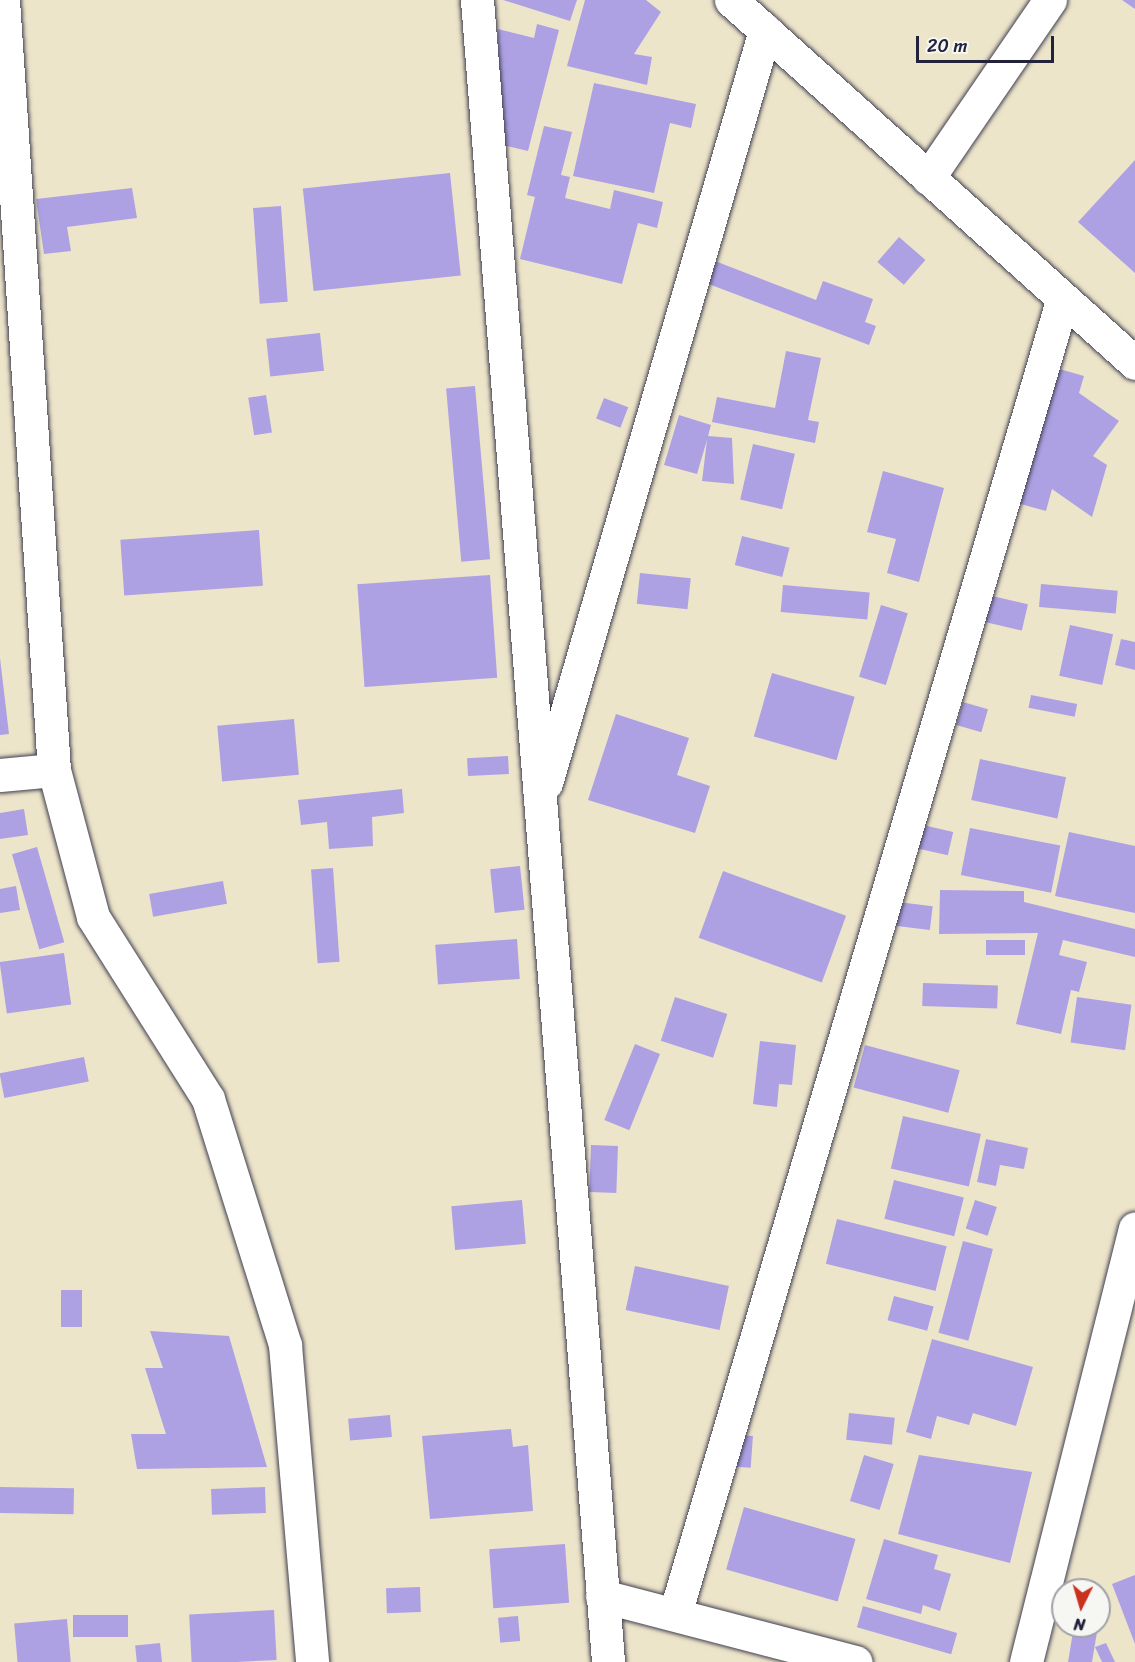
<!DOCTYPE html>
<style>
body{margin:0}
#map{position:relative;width:1135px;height:1662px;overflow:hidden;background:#ede5ca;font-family:Sriracha,sans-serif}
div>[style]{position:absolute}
.building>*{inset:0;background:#ada1e3;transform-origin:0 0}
.roads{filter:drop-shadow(0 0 2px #403f50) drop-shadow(0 0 2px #403f50)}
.minor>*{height:33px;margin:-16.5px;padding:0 16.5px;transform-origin:16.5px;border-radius:16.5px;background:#fff}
.tertiary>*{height:33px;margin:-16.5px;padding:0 16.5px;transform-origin:16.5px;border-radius:16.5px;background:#fff}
span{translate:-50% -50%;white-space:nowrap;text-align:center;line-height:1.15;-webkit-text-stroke:4.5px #f6f6f2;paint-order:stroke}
.north{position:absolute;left:1051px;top:1578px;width:60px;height:60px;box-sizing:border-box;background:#f6f6f2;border:2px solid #a1a1a9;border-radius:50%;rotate:185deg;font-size:16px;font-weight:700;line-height:24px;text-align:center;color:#22223b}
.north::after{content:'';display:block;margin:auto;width:21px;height:27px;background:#c8321e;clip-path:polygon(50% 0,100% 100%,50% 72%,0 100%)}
.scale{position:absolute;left:916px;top:36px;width:138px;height:27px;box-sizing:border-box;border:3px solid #22223b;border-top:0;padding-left:8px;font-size:18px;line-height:21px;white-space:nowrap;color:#22223b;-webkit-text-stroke:4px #f6f6f2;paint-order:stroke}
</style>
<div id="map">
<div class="building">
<div style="clip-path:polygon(503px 0,577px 0,570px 21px)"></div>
<div style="clip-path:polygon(585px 0,646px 0,661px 12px,634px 54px,652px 57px,647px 85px,567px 66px)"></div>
<div style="clip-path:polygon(1122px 0,1135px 0,1135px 9px)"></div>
<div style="clip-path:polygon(537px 24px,559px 30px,528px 151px,499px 144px,498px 29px,534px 38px)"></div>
<div style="clip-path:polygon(594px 83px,696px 104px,691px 128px,670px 123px,654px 193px,573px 176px)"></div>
<div style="clip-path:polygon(544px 126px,572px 132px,561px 175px,570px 177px,565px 198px,610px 209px,614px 190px,663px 202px,657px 228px,638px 223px,622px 284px,520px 259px,535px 197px,527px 195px)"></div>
<div style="clip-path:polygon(1135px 160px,1135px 273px,1078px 222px)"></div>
<div style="left:450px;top:173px;width:103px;height:148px;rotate:84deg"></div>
<div style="clip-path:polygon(132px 188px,137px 218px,67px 227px,71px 251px,44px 254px,36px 199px)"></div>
<div style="left:281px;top:206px;width:96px;height:28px;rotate:86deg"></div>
<div style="left:899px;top:237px;width:35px;height:33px;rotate:41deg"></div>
<div style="clip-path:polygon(715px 261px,816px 300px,823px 281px,873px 299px,865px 322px,876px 326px,869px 345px,706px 283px)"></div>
<div style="left:320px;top:333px;width:38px;height:54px;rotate:84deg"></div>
<div style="clip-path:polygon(786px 351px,821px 358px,808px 420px,819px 422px,815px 443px,712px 422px,717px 397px,775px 408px)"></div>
<div style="clip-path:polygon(1049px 366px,1084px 376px,1079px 393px,1119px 421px,1093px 456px,1107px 465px,1092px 517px,1052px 489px,1046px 511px,1010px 501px)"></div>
<div style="left:475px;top:386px;width:174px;height:29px;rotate:85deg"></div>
<div style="left:266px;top:395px;width:38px;height:18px;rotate:81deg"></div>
<div style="left:604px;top:398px;width:26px;height:22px;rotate:21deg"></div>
<div style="clip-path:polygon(679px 415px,711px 425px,708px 436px,732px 438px,734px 484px,702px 481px,707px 440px,697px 474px,664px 465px)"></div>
<div style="left:753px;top:444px;width:43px;height:57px;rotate:13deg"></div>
<div style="clip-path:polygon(883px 471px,944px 488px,919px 582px,887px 573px,896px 539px,867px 532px)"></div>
<div style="left:259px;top:530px;width:56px;height:139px;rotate:86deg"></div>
<div style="left:742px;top:536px;width:49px;height:30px;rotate:14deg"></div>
<div style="left:640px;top:573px;width:51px;height:31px;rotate:6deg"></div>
<div style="left:490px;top:575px;width:103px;height:133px;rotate:86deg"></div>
<div style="left:1041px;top:584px;width:77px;height:23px;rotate:5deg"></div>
<div style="left:783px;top:585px;width:87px;height:27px;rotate:5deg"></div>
<div style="left:988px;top:595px;width:41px;height:27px;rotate:13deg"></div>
<div style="left:881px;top:605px;width:28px;height:75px;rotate:17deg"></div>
<div style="left:1070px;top:625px;width:44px;height:52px;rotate:12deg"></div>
<div style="clip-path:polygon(1121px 639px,1135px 642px,1135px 670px,1115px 665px)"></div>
<div style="clip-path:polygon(0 658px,9px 734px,0 735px)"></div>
<div style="left:772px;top:673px;width:86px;height:66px;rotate:16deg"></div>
<div style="left:1031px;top:695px;width:47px;height:13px;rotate:11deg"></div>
<div style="left:963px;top:702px;width:26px;height:24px;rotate:16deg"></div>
<div style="clip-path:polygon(616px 714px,689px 738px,677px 775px,710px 786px,695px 833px,588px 800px)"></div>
<div style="left:294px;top:719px;width:56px;height:77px;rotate:85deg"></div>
<div style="left:508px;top:756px;width:18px;height:41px;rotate:87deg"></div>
<div style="left:980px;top:759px;width:88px;height:42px;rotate:12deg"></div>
<div style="clip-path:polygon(402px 789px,404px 813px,372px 817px,373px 846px,329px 849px,327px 822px,301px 825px,298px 800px)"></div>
<div style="clip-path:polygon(24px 809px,28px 835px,0 839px,0 813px)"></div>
<div style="left:923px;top:825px;width:31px;height:24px;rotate:13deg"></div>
<div style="left:970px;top:828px;width:92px;height:48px;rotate:11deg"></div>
<div style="clip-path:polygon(1069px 832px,1135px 846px,1135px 913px,1055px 896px)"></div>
<div style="left:37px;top:847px;width:99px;height:26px;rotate:74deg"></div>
<div style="left:520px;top:866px;width:44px;height:30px;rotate:84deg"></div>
<div style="left:333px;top:868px;width:94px;height:22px;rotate:86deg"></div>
<div style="left:723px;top:871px;width:131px;height:71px;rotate:20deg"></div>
<div style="left:223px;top:881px;width:23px;height:75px;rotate:80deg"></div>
<div style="clip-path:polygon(16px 886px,20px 910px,0 913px,0 889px)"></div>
<div style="clip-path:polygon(940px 890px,1024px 891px,1024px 902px,1135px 929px,1135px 957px,1063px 940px,1059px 955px,1087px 962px,1079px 992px,1071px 990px,1061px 1034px,1016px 1024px,1038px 933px,939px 934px)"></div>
<div style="left:898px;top:902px;width:35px;height:24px;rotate:7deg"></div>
<div style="left:517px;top:939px;width:40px;height:82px;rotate:86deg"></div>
<div style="left:986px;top:940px;width:39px;height:15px"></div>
<div style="left:64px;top:953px;width:52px;height:65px;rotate:82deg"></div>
<div style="left:923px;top:983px;width:75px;height:23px;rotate:2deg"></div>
<div style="left:675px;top:997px;width:55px;height:46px;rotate:18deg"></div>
<div style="left:1077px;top:997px;width:55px;height:46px;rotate:8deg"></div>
<div style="clip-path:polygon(760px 1041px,796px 1045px,792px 1085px,779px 1084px,777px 1107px,753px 1104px)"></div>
<div style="left:635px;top:1044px;width:27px;height:82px;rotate:22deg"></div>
<div style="left:865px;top:1045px;width:98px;height:44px;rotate:15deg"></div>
<div style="left:84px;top:1057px;width:25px;height:86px;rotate:79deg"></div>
<div style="left:903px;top:1116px;width:80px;height:54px;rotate:13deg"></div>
<div style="clip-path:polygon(986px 1139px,1028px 1148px,1024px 1169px,1000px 1165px,996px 1186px,977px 1182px)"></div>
<div style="left:591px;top:1145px;width:27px;height:47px;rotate:2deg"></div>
<div style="left:894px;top:1180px;width:72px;height:40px;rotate:14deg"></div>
<div style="left:522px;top:1200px;width:44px;height:71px;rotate:85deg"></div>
<div style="left:975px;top:1200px;width:23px;height:30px;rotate:18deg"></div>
<div style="left:837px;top:1219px;width:113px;height:46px;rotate:14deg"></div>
<div style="left:963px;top:1241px;width:31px;height:95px;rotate:15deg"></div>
<div style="left:635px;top:1266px;width:96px;height:45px;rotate:12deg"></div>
<div style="left:61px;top:1290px;width:21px;height:37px"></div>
<div style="left:894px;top:1296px;width:41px;height:25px;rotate:15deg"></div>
<div style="clip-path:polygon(150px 1331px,229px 1336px,267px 1467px,137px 1469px,131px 1434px,166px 1434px,145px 1368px,163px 1368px)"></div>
<div style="clip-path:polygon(932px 1339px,1033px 1367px,1016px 1426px,973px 1413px,969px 1425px,937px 1416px,931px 1439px,906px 1432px)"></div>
<div style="left:849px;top:1413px;width:46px;height:27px;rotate:6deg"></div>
<div style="left:390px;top:1415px;width:22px;height:42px;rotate:85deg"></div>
<div style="clip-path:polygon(511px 1429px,513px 1447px,528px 1445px,533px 1511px,430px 1519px,422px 1436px)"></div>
<div style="left:726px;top:1434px;width:27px;height:32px;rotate:4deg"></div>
<div style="left:864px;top:1455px;width:31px;height:48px;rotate:17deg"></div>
<div style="clip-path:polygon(919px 1455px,1032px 1472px,1010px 1563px,898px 1534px)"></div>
<div style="left:0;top:1487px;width:74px;height:26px;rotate:1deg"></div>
<div style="left:265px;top:1487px;width:26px;height:54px;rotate:88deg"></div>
<div style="left:744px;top:1507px;width:116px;height:65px;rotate:16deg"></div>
<div style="clip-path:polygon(884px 1539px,938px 1555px,934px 1569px,951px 1574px,940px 1611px,923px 1605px,921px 1614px,866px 1599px)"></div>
<div style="left:565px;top:1544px;width:59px;height:76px;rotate:86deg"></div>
<div style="clip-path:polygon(1135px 1575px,1135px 1644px,1112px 1584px)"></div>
<div style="left:420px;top:1587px;width:25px;height:34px;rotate:88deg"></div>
<div style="left:863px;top:1606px;width:98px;height:22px;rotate:16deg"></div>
<div style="left:274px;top:1610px;width:50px;height:85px;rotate:87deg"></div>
<div style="left:128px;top:1615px;width:22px;height:55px;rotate:90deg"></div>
<div style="left:518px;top:1616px;width:25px;height:20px;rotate:85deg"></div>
<div style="left:67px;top:1619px;width:43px;height:53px;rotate:85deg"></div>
<div style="clip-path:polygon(1074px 1626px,1098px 1626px,1092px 1662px,1068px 1662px)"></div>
<div style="left:160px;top:1643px;width:19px;height:25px;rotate:84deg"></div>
<div style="clip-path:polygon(1106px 1643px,1115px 1662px,1102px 1662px,1095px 1647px)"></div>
</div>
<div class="roads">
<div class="minor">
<div style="left:3px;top:0;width:772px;rotate:86.21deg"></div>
<div style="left:54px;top:770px;width:152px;rotate:75.1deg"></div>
<div style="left:93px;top:917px;width:215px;rotate:57.7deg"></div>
<div style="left:208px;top:1099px;width:258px;rotate:72.6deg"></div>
<div style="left:285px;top:1345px;width:318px;rotate:85.1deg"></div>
<div style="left:477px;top:0;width:1667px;rotate:85.49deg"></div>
<div style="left:928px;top:178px;width:216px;rotate:-55.6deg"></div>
<div style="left:0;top:775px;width:54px;rotate:-5.3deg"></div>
<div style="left:546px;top:783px;width:784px;rotate:-73.78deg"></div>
<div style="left:602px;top:1596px;width:262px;rotate:14.6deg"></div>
<div style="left:675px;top:1614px;width:1369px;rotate:-73.58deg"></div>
<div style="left:1026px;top:1662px;width:447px;rotate:-75.9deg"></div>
</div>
<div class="tertiary">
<div style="left:731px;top:0;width:543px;rotate:41.94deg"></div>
</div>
</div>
<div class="north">N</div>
<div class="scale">20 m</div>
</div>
